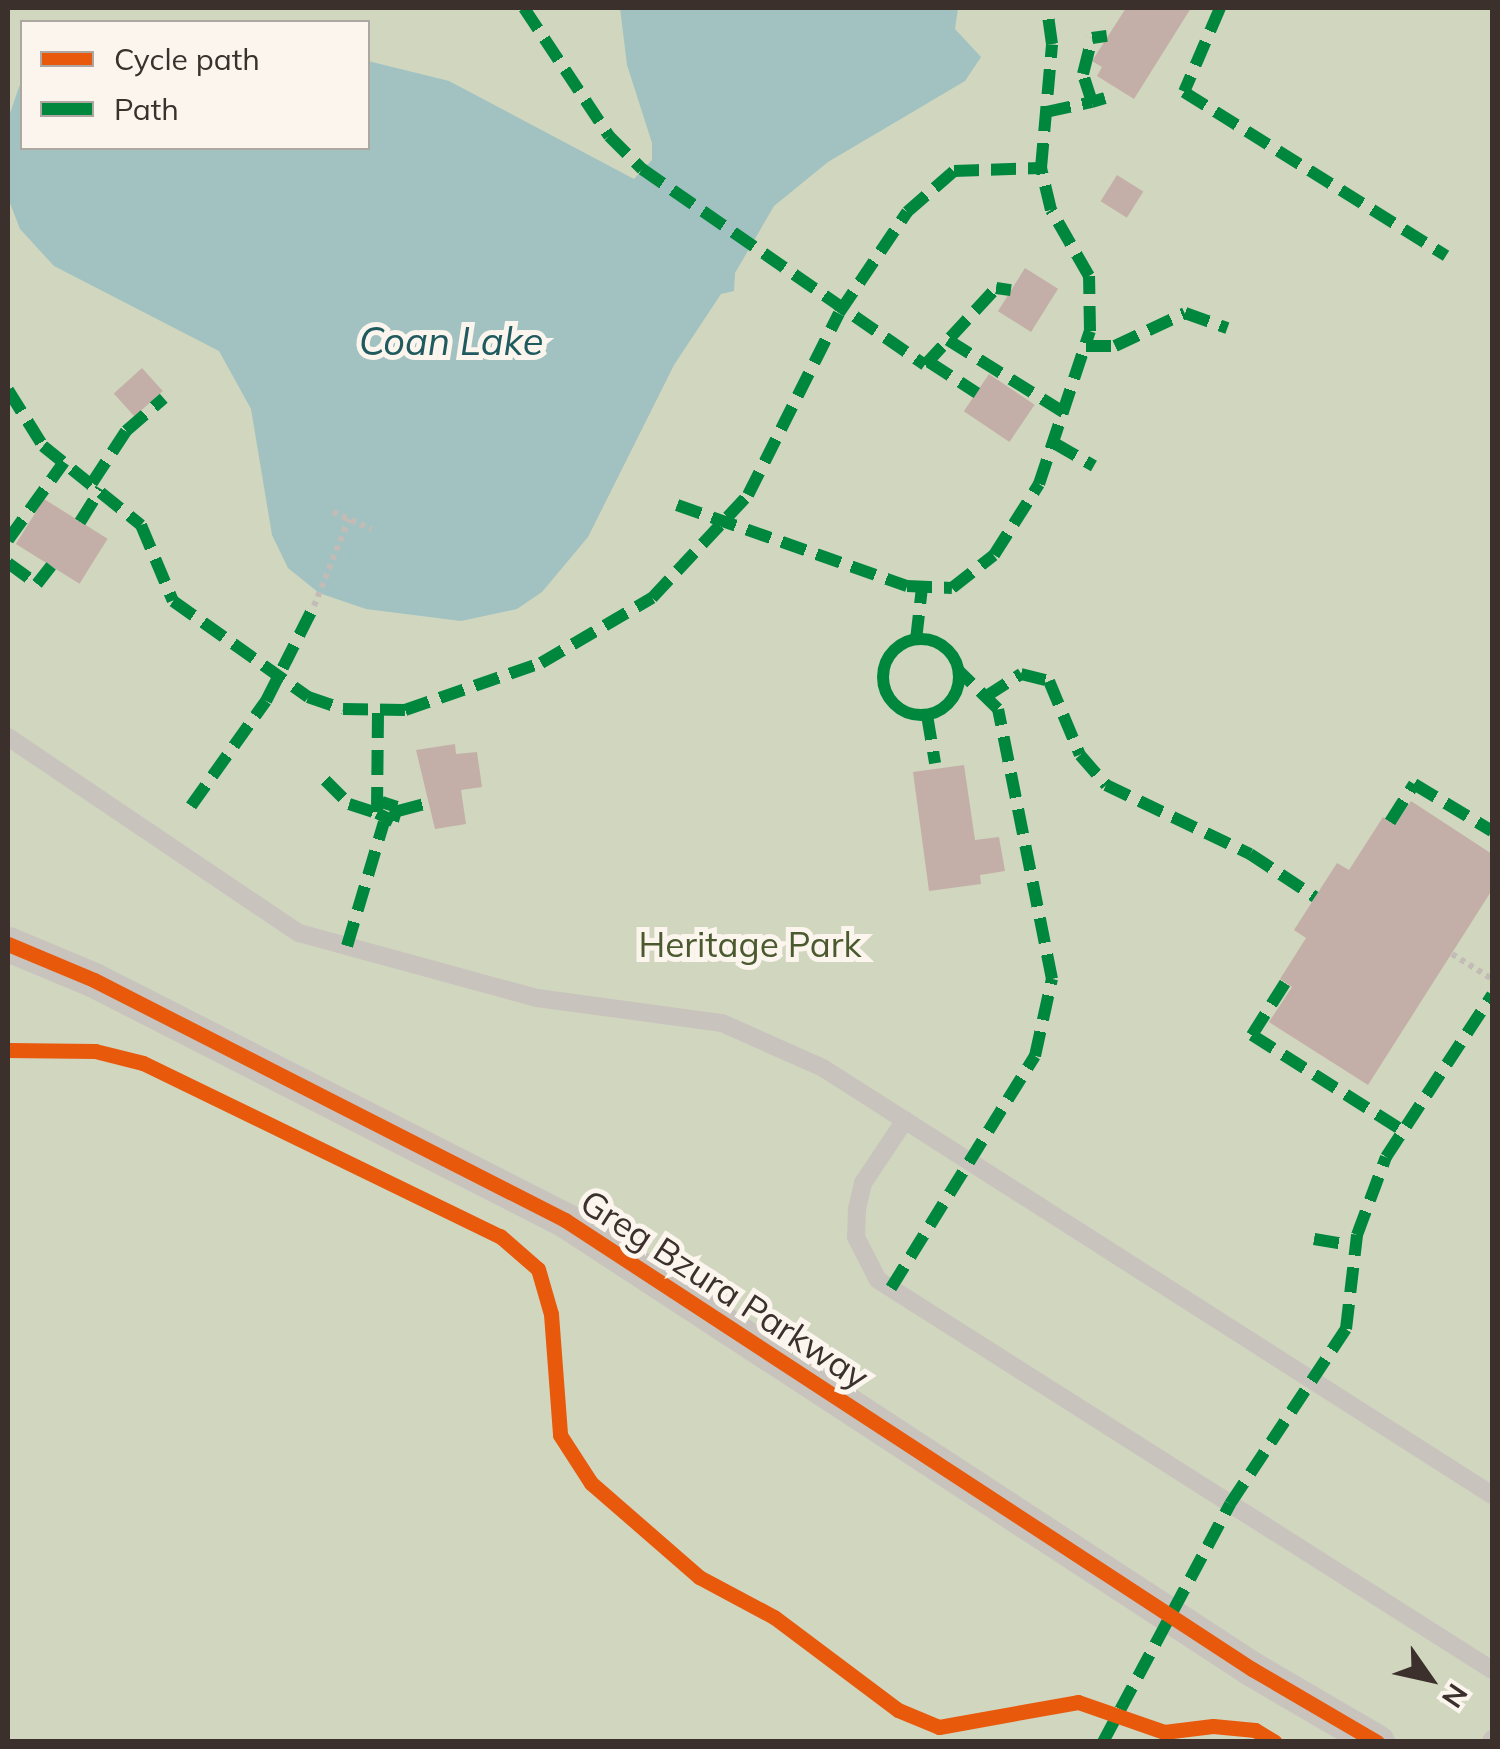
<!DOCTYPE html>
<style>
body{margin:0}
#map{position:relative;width:1500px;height:1749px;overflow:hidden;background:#f0ebe5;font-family:Mulish,sans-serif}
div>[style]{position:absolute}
.green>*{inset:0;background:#d1d6bf}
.water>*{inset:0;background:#a1c2c1}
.building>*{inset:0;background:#c3afa7;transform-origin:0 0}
.path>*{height:6px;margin-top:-3px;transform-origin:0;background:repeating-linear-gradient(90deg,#c2bbb6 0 5px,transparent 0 10px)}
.lane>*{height:18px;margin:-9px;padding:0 9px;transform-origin:9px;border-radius:9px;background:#c9c3be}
.street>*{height:35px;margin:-17.5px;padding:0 17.5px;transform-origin:17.5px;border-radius:17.5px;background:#c9c3be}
.quiet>*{height:12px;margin-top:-6px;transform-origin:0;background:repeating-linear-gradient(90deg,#00873e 0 25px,transparent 0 37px)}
.quiet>.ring{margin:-6px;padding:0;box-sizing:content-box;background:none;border:12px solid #00873e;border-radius:50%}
.cycleway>*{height:15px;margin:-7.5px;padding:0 7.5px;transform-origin:7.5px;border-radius:7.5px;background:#e8590c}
span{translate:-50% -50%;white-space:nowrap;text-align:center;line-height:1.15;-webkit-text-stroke:10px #fbf5ee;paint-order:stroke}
.park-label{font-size:35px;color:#4a5a2e}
.street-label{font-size:35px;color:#3b302b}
.water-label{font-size:38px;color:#1f5a5e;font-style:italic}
.frame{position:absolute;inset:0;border:10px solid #3b302b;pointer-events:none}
.legend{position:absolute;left:20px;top:20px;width:350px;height:130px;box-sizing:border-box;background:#fbf5ee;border:2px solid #aea6a0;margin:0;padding:12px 18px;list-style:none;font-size:30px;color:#3b302b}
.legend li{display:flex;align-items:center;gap:20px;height:50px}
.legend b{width:50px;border:2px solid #aea6a0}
.north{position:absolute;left:1380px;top:1629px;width:100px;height:100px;-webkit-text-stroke:8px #fbf5ee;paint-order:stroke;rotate:124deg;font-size:28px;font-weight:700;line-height:40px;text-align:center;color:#3b302b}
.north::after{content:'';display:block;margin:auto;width:35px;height:45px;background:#3b302b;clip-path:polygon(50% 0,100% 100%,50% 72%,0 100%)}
</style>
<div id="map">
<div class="green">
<div style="clip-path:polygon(evenodd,8px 8px,1492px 8px,1492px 1741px,8px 1742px,8px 8px,22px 22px,368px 22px,368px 148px,22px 148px,22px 22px)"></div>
</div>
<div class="water">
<div style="clip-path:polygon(620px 8px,958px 8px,955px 29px,981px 57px,965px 81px,828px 162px,774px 206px,735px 273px,734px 291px,721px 294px,674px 365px,588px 537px,542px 592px,517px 609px,461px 621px,366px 609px,319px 593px,288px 568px,272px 535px,251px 409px,219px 351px,54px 266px,20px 229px,8px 198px,8px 119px,19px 87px,22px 81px,22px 148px,368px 148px,368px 61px,449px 81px,634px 179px,652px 160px,652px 143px,627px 65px)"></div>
</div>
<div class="building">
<div style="clip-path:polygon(1126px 8px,1191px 8px,1134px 99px,1097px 76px,1102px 67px,1092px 61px)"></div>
<div style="left:1117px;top:175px;width:31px;height:31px;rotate:32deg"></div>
<div style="left:1025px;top:268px;width:39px;height:51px;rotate:32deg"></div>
<div style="left:142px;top:368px;width:31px;height:38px;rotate:48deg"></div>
<div style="left:989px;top:374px;width:55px;height:45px;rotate:34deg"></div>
<div style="left:44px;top:499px;width:75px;height:53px;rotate:32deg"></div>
<div style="clip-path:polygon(455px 744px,456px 754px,477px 752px,482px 787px,461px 790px,466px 824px,435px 829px,416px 750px)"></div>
<div style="clip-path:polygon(964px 765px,975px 840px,999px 837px,1005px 871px,980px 875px,981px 884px,929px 891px,913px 772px)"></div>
<div style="clip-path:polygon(1411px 801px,1492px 854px,1492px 890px,1368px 1085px,1269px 1022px,1292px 987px,1280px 979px,1306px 938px,1294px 930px,1337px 863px,1349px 870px,1383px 817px,1395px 825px)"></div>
</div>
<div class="path">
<div style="left:333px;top:512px;width:42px;rotate:24.1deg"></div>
<div style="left:314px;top:606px;width:94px;rotate:-68.1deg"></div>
<div style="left:1452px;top:954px;width:47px;rotate:32deg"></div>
</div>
<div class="lane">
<div style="left:8px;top:737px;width:351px;rotate:34deg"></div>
<div style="left:299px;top:933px;width:247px;rotate:15.3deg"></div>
<div style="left:537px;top:998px;width:187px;rotate:7.7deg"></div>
<div style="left:722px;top:1023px;width:111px;rotate:24deg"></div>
<div style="left:823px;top:1068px;width:794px;rotate:32.55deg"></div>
<div style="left:905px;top:1120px;width:76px;rotate:123.7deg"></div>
<div style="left:863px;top:1183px;width:28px;rotate:103deg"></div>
<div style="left:857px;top:1210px;width:27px;rotate:92deg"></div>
<div style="left:856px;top:1237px;width:48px;rotate:62.9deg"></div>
<div style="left:878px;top:1280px;width:727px;rotate:32.42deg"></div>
<div style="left:1491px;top:1742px;width:3px;rotate:-72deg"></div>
</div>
<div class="street">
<div style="left:8px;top:944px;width:93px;rotate:22.7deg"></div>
<div style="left:94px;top:980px;width:529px;rotate:27deg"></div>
<div style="left:565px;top:1220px;width:821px;rotate:33.17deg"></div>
<div style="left:1252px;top:1669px;width:145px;rotate:30.3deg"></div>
</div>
<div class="quiet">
<div style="left:524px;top:8px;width:154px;rotate:56.4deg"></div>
<div style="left:609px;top:136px;width:47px;rotate:45deg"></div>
<div style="left:642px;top:169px;width:344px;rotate:34.7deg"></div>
<div style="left:925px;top:365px;width:105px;rotate:-47.3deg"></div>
<div style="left:996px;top:288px;width:15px;rotate:8deg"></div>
<div style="left:1220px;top:8px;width:91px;rotate:113.2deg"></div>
<div style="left:1184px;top:92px;width:309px;rotate:32deg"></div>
<div style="left:1105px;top:98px;width:14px;rotate:163deg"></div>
<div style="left:1092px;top:102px;width:29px;rotate:-108deg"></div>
<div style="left:1083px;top:74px;width:37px;rotate:-76deg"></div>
<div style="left:1092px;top:38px;width:15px;rotate:-8deg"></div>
<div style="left:1046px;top:112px;width:47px;rotate:-12.3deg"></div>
<div style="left:948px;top:340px;width:138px;rotate:32deg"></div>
<div style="left:1086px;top:346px;width:29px"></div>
<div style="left:1115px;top:346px;width:77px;rotate:-25.2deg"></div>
<div style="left:1185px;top:313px;width:45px;rotate:19.7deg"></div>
<div style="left:929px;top:362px;width:57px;rotate:32.9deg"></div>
<div style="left:8px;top:390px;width:66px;rotate:58deg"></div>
<div style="left:43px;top:446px;width:126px;rotate:38.9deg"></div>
<div style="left:141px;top:525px;width:82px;rotate:67.2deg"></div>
<div style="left:173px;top:601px;width:166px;rotate:35.4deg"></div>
<div style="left:308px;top:697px;width:37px;rotate:19deg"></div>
<div style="left:343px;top:709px;width:62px;rotate:0.9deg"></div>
<div style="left:405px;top:710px;width:144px;rotate:-19.1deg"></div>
<div style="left:541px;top:663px;width:129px;rotate:-30.4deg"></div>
<div style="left:652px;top:598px;width:141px;rotate:-47deg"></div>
<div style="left:748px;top:495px;width:203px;rotate:-63.4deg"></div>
<div style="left:839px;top:313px;width:122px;rotate:-56deg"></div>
<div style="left:907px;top:212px;width:62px;rotate:-41.1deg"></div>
<div style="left:954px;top:171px;width:87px;rotate:-2deg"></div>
<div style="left:1054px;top:443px;width:46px;rotate:29.9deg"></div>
<div style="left:92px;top:483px;width:62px;rotate:-56.8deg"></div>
<div style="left:126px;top:431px;width:50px;rotate:-41deg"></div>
<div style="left:677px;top:505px;width:244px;rotate:19.4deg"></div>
<div style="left:907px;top:586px;width:45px;rotate:2.5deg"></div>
<div style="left:952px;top:588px;width:53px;rotate:-38.2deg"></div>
<div style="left:994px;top:555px;width:84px;rotate:-57.6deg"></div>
<div style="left:1039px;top:484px;width:161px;rotate:-71.6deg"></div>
<div style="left:1090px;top:331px;width:55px;rotate:-91deg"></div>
<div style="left:1089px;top:276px;width:76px;rotate:-119.9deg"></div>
<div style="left:1051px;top:210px;width:43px;rotate:-103.4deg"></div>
<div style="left:1041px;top:168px;width:124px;rotate:-84.9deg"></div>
<div style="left:1052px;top:44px;width:36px;rotate:-98deg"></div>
<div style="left:80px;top:522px;width:39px;rotate:-58deg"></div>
<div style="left:8px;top:540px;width:96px;rotate:-54.3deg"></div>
<div style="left:8px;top:563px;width:36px;rotate:36deg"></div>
<div style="left:37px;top:584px;width:23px;rotate:-52deg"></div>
<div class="ring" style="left:883px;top:639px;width:64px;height:64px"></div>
<div style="left:916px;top:640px;width:53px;rotate:-83.5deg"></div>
<div style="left:985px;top:697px;width:43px;rotate:-32.6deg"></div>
<div style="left:1021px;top:674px;width:29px;rotate:14deg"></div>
<div style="left:1049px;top:681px;width:80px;rotate:67.3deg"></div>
<div style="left:1080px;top:755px;width:40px;rotate:49deg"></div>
<div style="left:1106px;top:785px;width:160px;rotate:25.6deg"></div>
<div style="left:1250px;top:854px;width:78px;rotate:33.5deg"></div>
<div style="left:378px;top:713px;width:100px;rotate:90.6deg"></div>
<div style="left:377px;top:813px;width:18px;rotate:27deg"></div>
<div style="left:393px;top:821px;width:15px;rotate:-74deg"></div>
<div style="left:397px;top:807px;width:16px;rotate:-162deg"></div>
<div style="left:927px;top:715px;width:49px;rotate:80.5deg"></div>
<div style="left:325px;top:780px;width:34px;rotate:45deg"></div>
<div style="left:349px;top:804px;width:29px;rotate:18deg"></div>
<div style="left:191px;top:806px;width:129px;rotate:-54.5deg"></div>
<div style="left:266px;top:701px;width:106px;rotate:-63.2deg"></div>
<div style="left:398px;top:811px;width:35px;rotate:-15deg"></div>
<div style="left:1390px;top:822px;width:45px;rotate:-57.7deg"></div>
<div style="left:1414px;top:784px;width:91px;rotate:31.1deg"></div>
<div style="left:347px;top:946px;width:129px;rotate:-73.4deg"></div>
<div style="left:1285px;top:983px;width:62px;rotate:122.4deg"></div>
<div style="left:1252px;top:1035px;width:179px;rotate:32.4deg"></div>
<div style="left:1314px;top:1239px;width:43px;rotate:9.5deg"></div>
<div style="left:891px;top:1288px;width:273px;rotate:-58.2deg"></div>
<div style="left:1035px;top:1056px;width:79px;rotate:-77.6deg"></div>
<div style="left:1052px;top:979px;width:275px;rotate:-101.3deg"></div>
<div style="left:998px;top:709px;width:54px;rotate:-135.7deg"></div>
<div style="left:1103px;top:1742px;width:270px;rotate:-61.9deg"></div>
<div style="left:1230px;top:1504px;width:210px;rotate:-56.5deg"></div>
<div style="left:1346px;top:1329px;width:95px;rotate:-83.3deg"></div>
<div style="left:1357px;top:1235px;width:83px;rotate:-69.6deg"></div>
<div style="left:1386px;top:1157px;width:194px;rotate:-56.8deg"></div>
</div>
<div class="cycleway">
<div style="left:8px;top:944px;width:93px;rotate:22.7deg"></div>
<div style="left:94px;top:980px;width:529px;rotate:27deg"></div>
<div style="left:565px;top:1220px;width:821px;rotate:33.17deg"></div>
<div style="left:1252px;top:1669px;width:145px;rotate:30.3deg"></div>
<div style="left:8px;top:1050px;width:87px;rotate:0.7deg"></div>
<div style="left:95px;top:1051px;width:49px;rotate:14deg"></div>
<div style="left:143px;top:1063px;width:397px;rotate:25.9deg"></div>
<div style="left:500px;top:1236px;width:50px;rotate:41deg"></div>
<div style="left:538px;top:1269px;width:47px;rotate:73.9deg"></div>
<div style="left:551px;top:1314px;width:121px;rotate:85.7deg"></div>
<div style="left:560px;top:1435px;width:57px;rotate:57.1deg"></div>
<div style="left:591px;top:1483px;width:143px;rotate:41deg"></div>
<div style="left:699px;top:1577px;width:85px;rotate:28.1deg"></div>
<div style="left:774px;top:1617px;width:155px;rotate:36.9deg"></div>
<div style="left:898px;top:1710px;width:44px;rotate:22.5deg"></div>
<div style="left:939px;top:1727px;width:141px;rotate:-10.2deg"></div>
<div style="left:1078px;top:1702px;width:91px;rotate:19.2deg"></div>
<div style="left:1164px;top:1732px;width:49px;rotate:-7deg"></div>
<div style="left:1213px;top:1726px;width:42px;rotate:5.4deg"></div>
<div style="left:1255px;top:1730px;width:23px;rotate:31deg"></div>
</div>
<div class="park-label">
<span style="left:750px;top:944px">Heritage Park</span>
</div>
<div class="street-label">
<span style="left:725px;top:1289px;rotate:33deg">Greg Bzura Parkway</span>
</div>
<div class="water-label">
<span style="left:451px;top:342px">Coan Lake</span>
</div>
<div class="frame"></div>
<ul class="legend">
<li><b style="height:12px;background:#e8590c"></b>Cycle path</li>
<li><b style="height:12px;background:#00873e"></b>Path</li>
</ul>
<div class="north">N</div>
</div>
